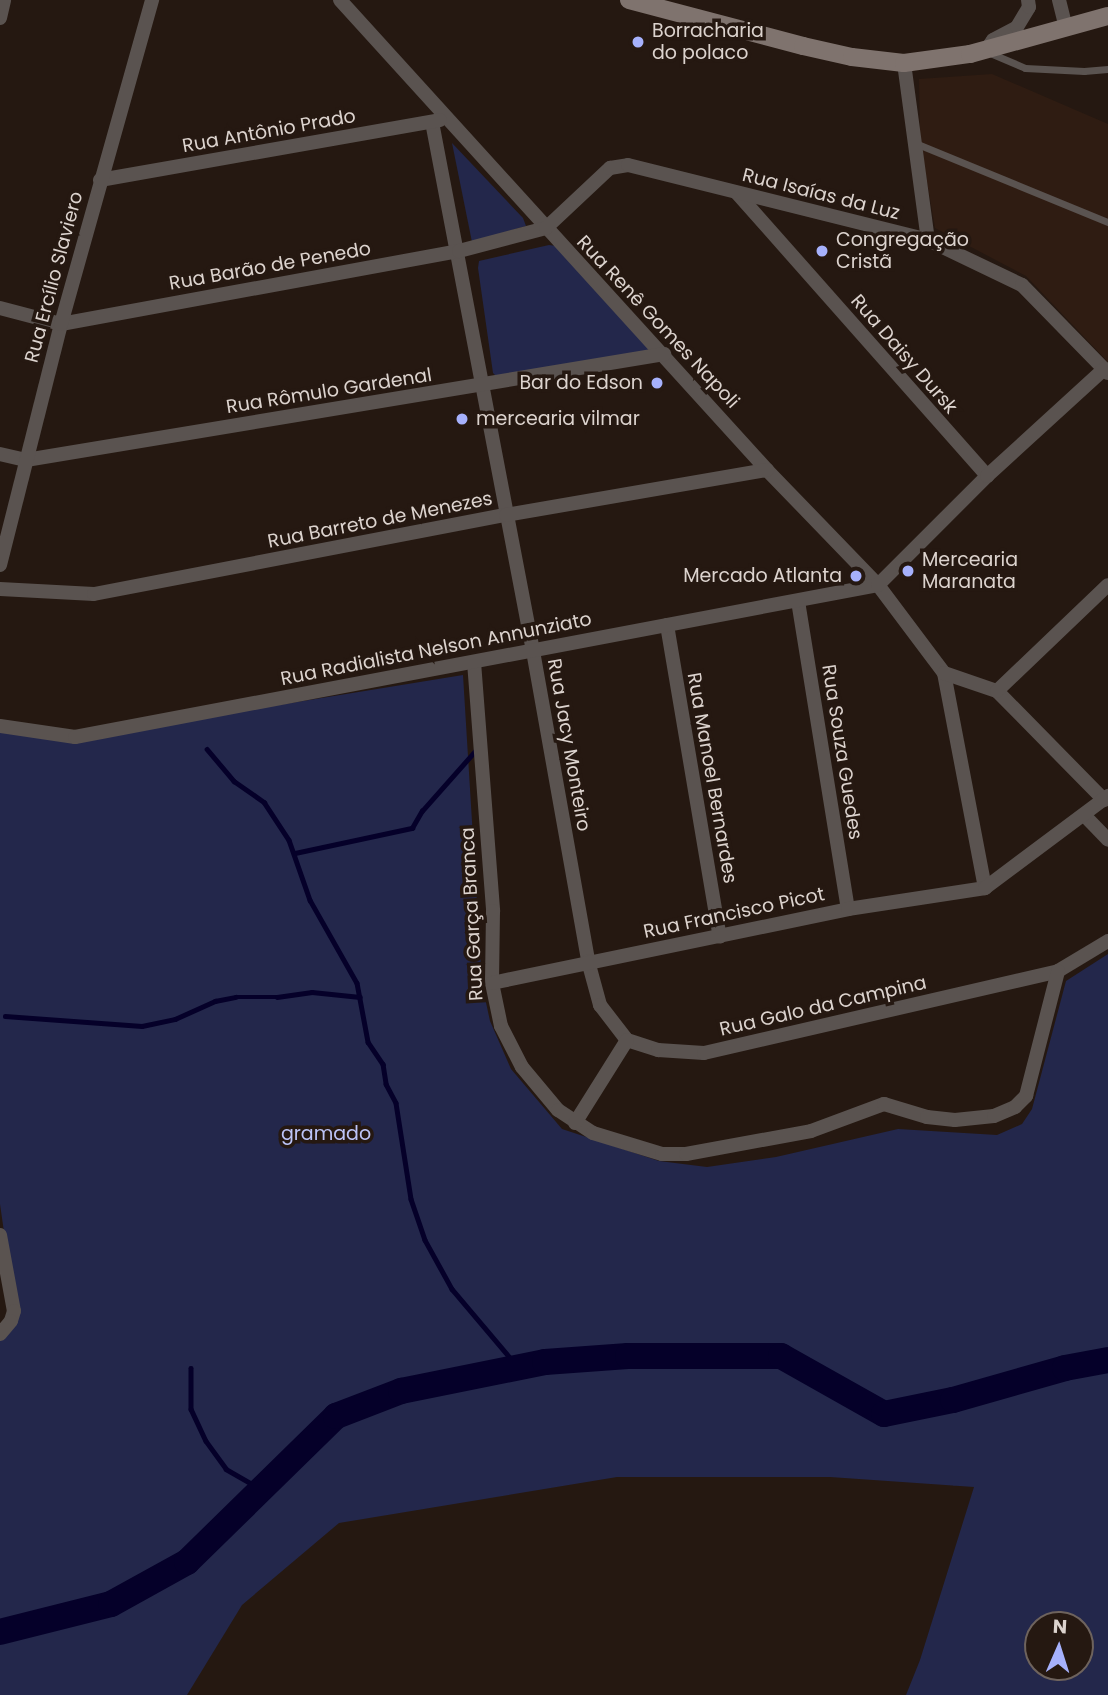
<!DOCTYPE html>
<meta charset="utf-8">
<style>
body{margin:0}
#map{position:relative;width:1108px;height:1695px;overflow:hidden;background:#251811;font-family:Poppins,sans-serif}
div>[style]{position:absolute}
.built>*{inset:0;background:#2f1c12}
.green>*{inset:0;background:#23274b}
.stream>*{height:4.5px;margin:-2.25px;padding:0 2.25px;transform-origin:2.25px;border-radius:2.25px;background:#050029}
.river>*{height:26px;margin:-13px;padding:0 13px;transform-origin:13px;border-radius:13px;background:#050029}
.lane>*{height:7px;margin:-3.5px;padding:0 3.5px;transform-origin:3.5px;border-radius:3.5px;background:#5a5350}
.street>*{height:14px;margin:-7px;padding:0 7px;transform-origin:7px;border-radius:7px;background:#5a5350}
.secondary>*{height:18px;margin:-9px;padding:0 9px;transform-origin:9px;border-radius:9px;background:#7f736e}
.dots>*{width:19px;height:19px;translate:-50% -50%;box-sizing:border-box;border:4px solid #251811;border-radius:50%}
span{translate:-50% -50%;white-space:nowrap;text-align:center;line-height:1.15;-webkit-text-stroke:7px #251811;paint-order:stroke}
.poi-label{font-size:19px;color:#dcd3ce}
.left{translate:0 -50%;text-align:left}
.right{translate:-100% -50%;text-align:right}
.street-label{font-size:19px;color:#dcd3ce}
.park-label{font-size:19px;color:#bcc4f8}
.north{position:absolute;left:1024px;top:1611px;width:70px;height:70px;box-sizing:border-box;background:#251811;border:2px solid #6e635d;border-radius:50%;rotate:3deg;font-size:19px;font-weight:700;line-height:28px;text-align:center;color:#dcd3ce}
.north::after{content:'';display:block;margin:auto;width:24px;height:32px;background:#a6b1fc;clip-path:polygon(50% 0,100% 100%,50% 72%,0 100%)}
</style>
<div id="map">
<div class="built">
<div style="clip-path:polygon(992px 74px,1108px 124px,1108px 362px,1026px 276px,935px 228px,920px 141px,919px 79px)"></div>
</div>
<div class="green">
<div style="clip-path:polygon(452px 143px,523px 218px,526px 226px,472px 242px)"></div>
<div style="clip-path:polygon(549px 245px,556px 246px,650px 346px,647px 352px,497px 377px,493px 373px,478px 268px,479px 261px)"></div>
<div style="clip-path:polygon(evenodd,463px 675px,482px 984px,490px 1021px,511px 1069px,562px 1129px,659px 1161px,707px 1167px,776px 1157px,898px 1129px,997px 1135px,1022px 1124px,1032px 1109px,1066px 981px,1108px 954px,1108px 1695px,906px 1695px,920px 1660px,974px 1487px,830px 1477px,617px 1477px,339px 1523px,242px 1605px,187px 1695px,0 1695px,0 1335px,15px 1309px,0 1204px,0 728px,76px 738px,463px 675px,1038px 1625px,1080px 1625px,1080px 1667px,1038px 1667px,1038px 1625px)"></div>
</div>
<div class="stream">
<div style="left:207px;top:749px;width:42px;rotate:49.8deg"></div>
<div style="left:234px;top:781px;width:37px;rotate:35deg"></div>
<div style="left:264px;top:802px;width:45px;rotate:56.7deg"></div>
<div style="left:289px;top:840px;width:64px;rotate:70.7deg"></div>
<div style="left:310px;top:900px;width:95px;rotate:60.5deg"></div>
<div style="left:357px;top:983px;width:60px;rotate:79.4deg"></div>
<div style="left:368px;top:1042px;width:27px;rotate:56deg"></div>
<div style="left:383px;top:1064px;width:20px;rotate:81deg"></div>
<div style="left:386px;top:1084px;width:21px;rotate:62deg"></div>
<div style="left:396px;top:1103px;width:97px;rotate:81.1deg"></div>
<div style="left:411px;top:1199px;width:43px;rotate:71.1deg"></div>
<div style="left:425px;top:1240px;width:56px;rotate:61.1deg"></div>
<div style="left:452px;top:1289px;width:102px;rotate:49.8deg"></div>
<div style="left:295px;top:853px;width:120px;rotate:-12.1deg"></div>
<div style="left:412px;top:828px;width:20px;rotate:-60deg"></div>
<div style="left:422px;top:811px;width:81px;rotate:-48.5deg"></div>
<div style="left:5px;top:1016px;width:137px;rotate:4.2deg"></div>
<div style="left:142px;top:1026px;width:34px;rotate:-12deg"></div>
<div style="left:175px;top:1019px;width:44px;rotate:-24.2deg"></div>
<div style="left:215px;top:1001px;width:21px;rotate:-11deg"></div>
<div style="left:236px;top:997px;width:41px"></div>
<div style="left:277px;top:997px;width:35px;rotate:-8deg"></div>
<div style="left:312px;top:992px;width:48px;rotate:5.9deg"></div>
<div style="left:191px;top:1368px;width:41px;rotate:90deg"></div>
<div style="left:191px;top:1409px;width:35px;rotate:65deg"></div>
<div style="left:206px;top:1441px;width:34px;rotate:54deg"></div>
<div style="left:226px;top:1469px;width:40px;rotate:29.7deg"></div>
</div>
<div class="river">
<div style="left:0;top:1632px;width:114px;rotate:-14.2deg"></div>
<div style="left:111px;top:1604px;width:87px;rotate:-28.9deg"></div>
<div style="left:187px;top:1562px;width:209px;rotate:-44.4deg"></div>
<div style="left:336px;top:1416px;width:70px;rotate:-21deg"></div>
<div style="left:401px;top:1391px;width:147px;rotate:-11.4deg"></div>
<div style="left:545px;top:1362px;width:83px;rotate:-4.1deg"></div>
<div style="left:628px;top:1356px;width:153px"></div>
<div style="left:781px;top:1356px;width:118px;rotate:29.4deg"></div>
<div style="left:884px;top:1414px;width:70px;rotate:-11.5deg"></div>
<div style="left:953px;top:1400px;width:116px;rotate:-15.9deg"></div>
<div style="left:1065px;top:1368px;width:44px;rotate:-10.5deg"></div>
</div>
<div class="lane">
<div style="left:990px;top:53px;width:38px;rotate:23deg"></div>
<div style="left:1025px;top:68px;width:59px;rotate:2.9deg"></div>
<div style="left:1084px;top:71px;width:24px;rotate:-5deg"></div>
<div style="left:915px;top:143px;width:209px;rotate:22.3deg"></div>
</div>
<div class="street">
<div style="left:340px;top:0;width:635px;rotate:47.74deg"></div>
<div style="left:767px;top:470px;width:160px;rotate:46deg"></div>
<div style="left:878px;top:585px;width:110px;rotate:53.1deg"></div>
<div style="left:944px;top:673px;width:219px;rotate:79.2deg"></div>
<div style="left:1059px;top:0;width:29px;rotate:76deg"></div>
<div style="left:0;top:18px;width:18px;rotate:-77deg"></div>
<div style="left:989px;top:46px;width:7px;rotate:-56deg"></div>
<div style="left:993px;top:40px;width:27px;rotate:-28deg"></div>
<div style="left:1017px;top:27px;width:23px;rotate:-59deg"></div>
<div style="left:1029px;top:7px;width:7px;rotate:-98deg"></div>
<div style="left:904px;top:63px;width:179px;rotate:82.3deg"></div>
<div style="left:432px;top:122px;width:539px;rotate:79.19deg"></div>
<div style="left:533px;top:651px;width:315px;rotate:79.9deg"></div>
<div style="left:588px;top:961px;width:46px;rotate:74.7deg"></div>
<div style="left:600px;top:1005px;width:44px;rotate:52.4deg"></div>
<div style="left:627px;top:1040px;width:33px;rotate:18deg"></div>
<div style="left:658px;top:1050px;width:46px;rotate:3.7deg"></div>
<div style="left:704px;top:1053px;width:363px;rotate:-13deg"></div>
<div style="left:1058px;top:971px;width:58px;rotate:-31deg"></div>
<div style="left:100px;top:180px;width:345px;rotate:-10deg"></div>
<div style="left:737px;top:193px;width:378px;rotate:48.5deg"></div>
<div style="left:0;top:308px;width:63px;rotate:14.7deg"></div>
<div style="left:61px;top:324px;width:405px;rotate:-10.4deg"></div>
<div style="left:459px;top:251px;width:90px;rotate:-14.8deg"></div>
<div style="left:546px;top:228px;width:88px;rotate:-43.2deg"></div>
<div style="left:610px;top:168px;width:18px;rotate:-9deg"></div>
<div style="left:628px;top:165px;width:309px;rotate:14deg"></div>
<div style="left:928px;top:240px;width:104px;rotate:25.6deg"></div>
<div style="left:1022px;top:285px;width:123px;rotate:45.7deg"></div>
<div style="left:0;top:454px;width:27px;rotate:13deg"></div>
<div style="left:26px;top:460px;width:647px;rotate:-9.43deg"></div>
<div style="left:0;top:565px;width:249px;rotate:-75.8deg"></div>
<div style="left:61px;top:324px;width:337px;rotate:-74.3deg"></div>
<div style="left:0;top:589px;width:94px;rotate:3deg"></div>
<div style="left:94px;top:594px;width:420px;rotate:-10.9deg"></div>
<div style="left:506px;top:515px;width:265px;rotate:-9.8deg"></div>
<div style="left:798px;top:601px;width:312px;rotate:80.8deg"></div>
<div style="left:667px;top:625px;width:316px;rotate:80.4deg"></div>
<div style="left:474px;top:662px;width:250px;rotate:85.6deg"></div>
<div style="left:493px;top:911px;width:72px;rotate:90.8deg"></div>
<div style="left:492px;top:983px;width:44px;rotate:78.2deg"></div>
<div style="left:501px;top:1026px;width:46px;rotate:62.9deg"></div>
<div style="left:522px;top:1067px;width:56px;rotate:50.1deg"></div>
<div style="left:558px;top:1110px;width:42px;rotate:33.3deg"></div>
<div style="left:593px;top:1133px;width:72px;rotate:16.9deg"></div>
<div style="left:662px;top:1154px;width:24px"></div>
<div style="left:686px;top:1154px;width:127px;rotate:-10.4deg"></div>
<div style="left:811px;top:1131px;width:78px;rotate:-20.3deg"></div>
<div style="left:884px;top:1104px;width:45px;rotate:16.8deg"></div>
<div style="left:927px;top:1117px;width:28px;rotate:6deg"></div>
<div style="left:955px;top:1120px;width:39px;rotate:-6deg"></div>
<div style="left:994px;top:1116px;width:23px;rotate:-23deg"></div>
<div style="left:1015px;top:1107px;width:16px;rotate:-45deg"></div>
<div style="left:1026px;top:1096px;width:129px;rotate:-75.6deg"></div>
<div style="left:944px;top:673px;width:56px;rotate:18.8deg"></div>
<div style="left:997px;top:691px;width:153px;rotate:45.5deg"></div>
<div style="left:997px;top:691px;width:153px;rotate:-43.7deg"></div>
<div style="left:0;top:726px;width:76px;rotate:8.3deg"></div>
<div style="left:75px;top:737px;width:817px;rotate:-10.72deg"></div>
<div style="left:878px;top:585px;width:154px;rotate:-45deg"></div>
<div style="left:987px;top:476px;width:159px;rotate:-42.4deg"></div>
<div style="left:1085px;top:816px;width:33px;rotate:46deg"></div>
<div style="left:492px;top:983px;width:364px;rotate:-11.7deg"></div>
<div style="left:848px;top:909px;width:139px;rotate:-8.7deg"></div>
<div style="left:985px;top:888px;width:154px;rotate:-36.8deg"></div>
<div style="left:575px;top:1123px;width:98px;rotate:-57.9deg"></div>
<div style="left:0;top:1235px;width:77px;rotate:79.6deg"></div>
<div style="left:14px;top:1311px;width:10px;rotate:107deg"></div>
<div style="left:11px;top:1321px;width:17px;rotate:130deg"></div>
</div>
<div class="secondary">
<div style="left:629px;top:0;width:180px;rotate:14.8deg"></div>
<div style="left:803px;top:46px;width:50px;rotate:12.7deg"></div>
<div style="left:852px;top:57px;width:52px;rotate:6.6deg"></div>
<div style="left:904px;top:63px;width:67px;rotate:-7.8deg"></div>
<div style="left:970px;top:54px;width:143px;rotate:-15.4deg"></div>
</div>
<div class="dots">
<div style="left:638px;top:42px;background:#a6b1fc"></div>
<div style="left:822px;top:251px;background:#a6b1fc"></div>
<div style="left:657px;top:383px;background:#a6b1fc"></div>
<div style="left:462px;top:419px;background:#a6b1fc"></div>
<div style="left:908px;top:571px;background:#a6b1fc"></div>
<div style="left:856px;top:576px;background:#a6b1fc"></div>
</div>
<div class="poi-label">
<span class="left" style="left:652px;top:42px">Borracharia<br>do polaco</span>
<span class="left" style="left:836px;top:251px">Congregação<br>Cristã</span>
<span class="right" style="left:643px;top:383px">Bar do Edson</span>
<span class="left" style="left:476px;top:419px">mercearia vilmar</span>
<span class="left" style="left:922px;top:571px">Mercearia<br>Maranata</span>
<span class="right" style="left:842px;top:576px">Mercado Atlanta</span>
</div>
<div class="street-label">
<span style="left:269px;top:131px;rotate:-10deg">Rua Antônio Prado</span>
<span style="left:821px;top:194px;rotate:14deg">Rua Isaías da Luz</span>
<span style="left:270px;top:266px;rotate:-10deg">Rua Barão de Penedo</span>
<span style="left:54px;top:277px;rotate:-75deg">Rua Ercílio Slaviero</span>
<span style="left:658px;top:322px;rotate:47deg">Rua Renê Gomes Napoli</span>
<span style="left:904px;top:354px;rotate:49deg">Rua Daisy Dursk</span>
<span style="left:329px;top:391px;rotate:-9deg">Rua Rômulo Gardenal</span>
<span style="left:380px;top:520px;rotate:-11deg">Rua Barreto de Menezes</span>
<span style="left:436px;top:649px;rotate:-11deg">Rua Radialista Nelson Annunziato</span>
<span style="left:569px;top:745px;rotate:80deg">Rua Jacy Monteiro</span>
<span style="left:842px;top:752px;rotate:81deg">Rua Souza Guedes</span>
<span style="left:712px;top:778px;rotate:80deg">Rua Manoel Bernardes</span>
<span style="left:734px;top:913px;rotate:-12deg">Rua Francisco Picot</span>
<span style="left:472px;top:914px;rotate:-93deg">Rua Garça Branca</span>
<span style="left:823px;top:1006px;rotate:-13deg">Rua Galo da Campina</span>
</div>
<div class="park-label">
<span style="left:326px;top:1134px">gramado</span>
</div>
<div class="north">N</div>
</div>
